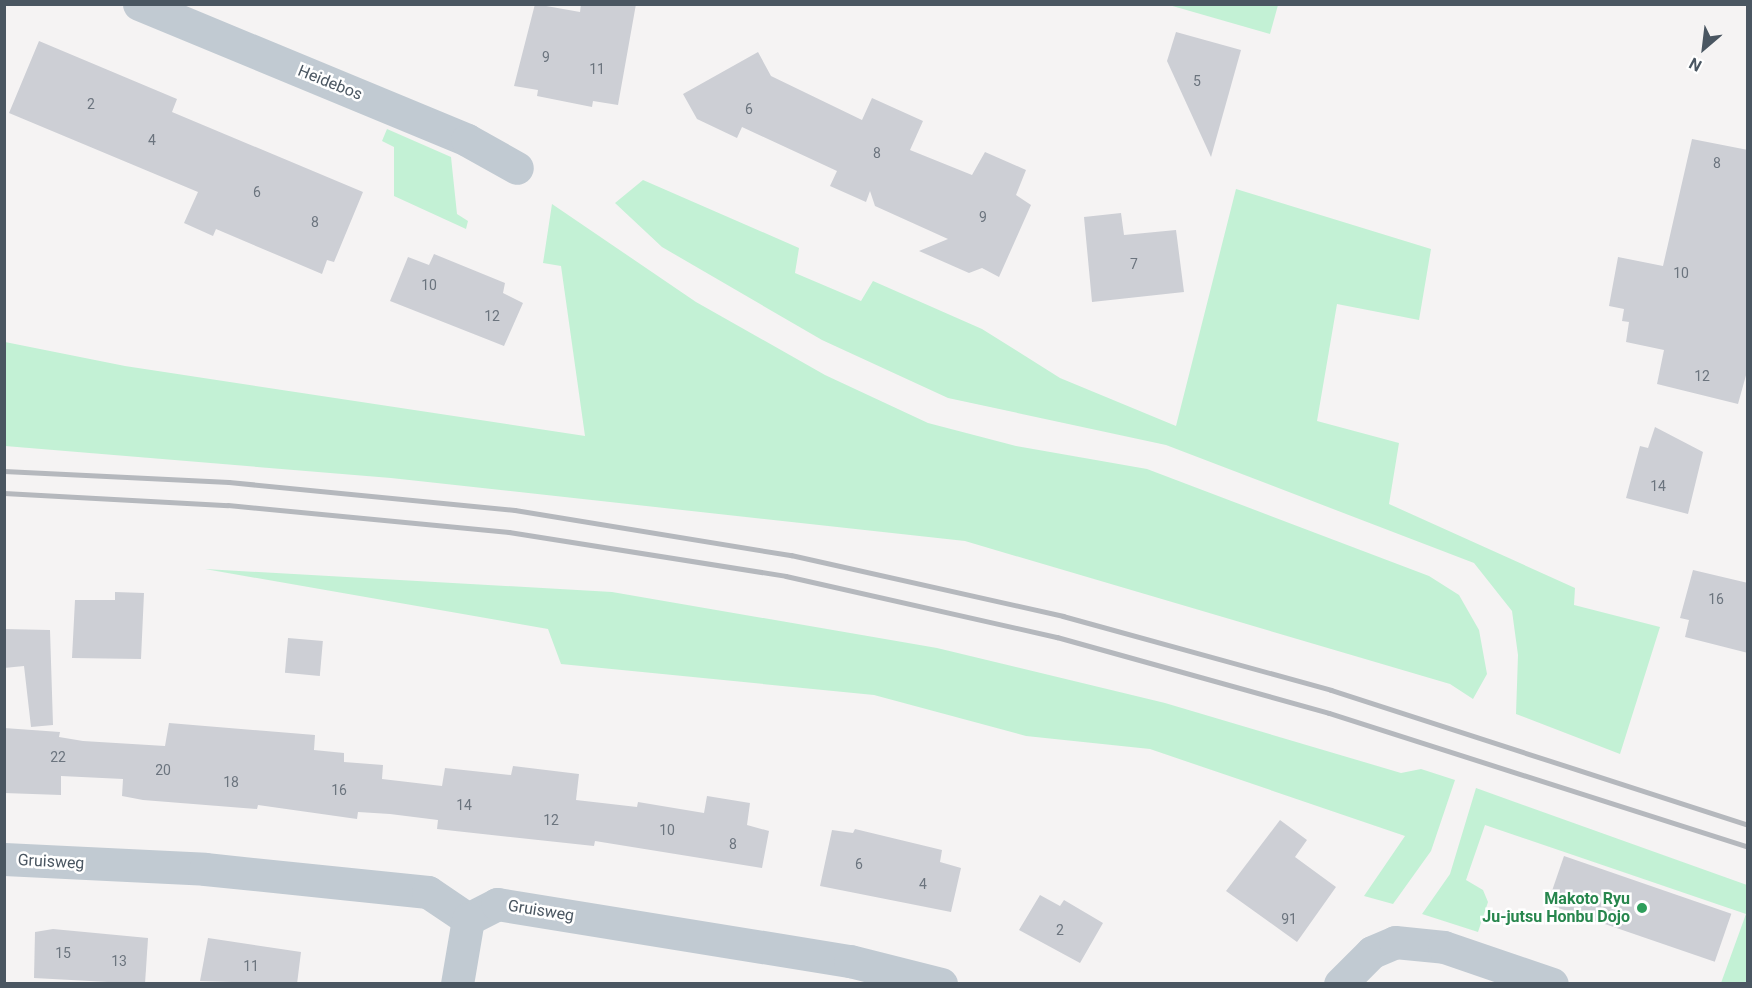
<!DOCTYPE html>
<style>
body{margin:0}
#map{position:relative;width:1752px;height:988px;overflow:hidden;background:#f5f3f3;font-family:Roboto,sans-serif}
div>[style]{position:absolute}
.green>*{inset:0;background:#c3f1d5}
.building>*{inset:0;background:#cdcfd5;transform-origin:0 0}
.street>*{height:33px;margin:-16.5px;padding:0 16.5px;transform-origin:16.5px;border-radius:16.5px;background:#c1cad2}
.rail>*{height:4.5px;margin:-2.25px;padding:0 2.25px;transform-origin:2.25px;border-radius:2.25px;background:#b5b8bd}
.dots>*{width:16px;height:16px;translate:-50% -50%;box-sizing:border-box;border:3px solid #fff;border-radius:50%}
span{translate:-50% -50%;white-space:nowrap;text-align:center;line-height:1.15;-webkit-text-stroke:5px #fff;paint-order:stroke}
.number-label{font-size:14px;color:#6b747e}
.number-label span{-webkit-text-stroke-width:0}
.street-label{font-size:16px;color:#4a5661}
.leisure-label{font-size:16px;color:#27864d;font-weight:700}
.right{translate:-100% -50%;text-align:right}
.frame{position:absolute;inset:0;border:6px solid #4a5661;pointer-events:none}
.north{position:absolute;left:1674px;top:18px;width:60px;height:60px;-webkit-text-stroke:4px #fff;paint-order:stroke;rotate:208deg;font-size:16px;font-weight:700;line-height:24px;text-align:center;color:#4a5661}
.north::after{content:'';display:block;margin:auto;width:21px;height:27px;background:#4a5661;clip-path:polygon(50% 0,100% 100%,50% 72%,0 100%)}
</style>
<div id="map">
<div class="green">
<div style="clip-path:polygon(1169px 5px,1278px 5px,1270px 34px)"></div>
<div style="clip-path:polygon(387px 129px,451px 157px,457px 214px,468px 221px,466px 229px,394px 196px,394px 147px,382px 141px)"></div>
<div style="clip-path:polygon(643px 180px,799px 248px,795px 273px,861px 301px,873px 281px,982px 329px,1060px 378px,1176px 426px,1236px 189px,1431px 249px,1419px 320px,1337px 304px,1317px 421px,1399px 443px,1389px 504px,1575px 588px,1574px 605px,1660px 627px,1620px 754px,1516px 714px,1518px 655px,1512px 611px,1474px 563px,1166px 445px,948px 398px,822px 340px,662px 247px,615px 203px)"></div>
<div style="clip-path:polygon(552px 204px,696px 302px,825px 375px,928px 423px,1016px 446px,1147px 469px,1429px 576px,1459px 595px,1479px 630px,1487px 674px,1473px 699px,1450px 684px,965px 541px,391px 478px,5px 446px,5px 342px,125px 366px,585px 436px,561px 266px,543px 263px)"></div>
<div style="clip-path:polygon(205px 569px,612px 592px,937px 648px,1165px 703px,1401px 773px,1421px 769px,1455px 780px,1431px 851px,1393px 904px,1364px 896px,1405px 836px,1150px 749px,1026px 736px,874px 695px,561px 664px,548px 629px)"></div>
<div style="clip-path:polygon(1476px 788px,1747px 885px,1747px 983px,1721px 983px,1746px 914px,1485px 825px,1466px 880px,1483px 890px,1488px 902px,1478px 932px,1422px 914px,1450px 874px)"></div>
</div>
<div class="building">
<div style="clip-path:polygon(535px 4px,580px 12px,581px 4px,636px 4px,618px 105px,593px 101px,592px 107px,537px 96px,538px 90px,514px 86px)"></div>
<div style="clip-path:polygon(1176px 32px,1241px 50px,1211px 157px,1167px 61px)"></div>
<div style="clip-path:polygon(39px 41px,177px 99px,172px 112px,363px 192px,334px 262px,327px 260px,322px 274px,216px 229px,213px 236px,184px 223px,198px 192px,9px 113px)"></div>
<div style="clip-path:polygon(758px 52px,771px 76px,862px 120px,872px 98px,923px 121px,910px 150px,972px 175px,985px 152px,1026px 170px,1016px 195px,1031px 205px,999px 277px,982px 268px,969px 273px,919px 251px,948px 239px,875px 206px,870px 191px,866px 202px,830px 186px,837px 171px,742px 127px,737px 138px,697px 119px,683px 94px)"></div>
<div style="clip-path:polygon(1692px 139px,1748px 150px,1748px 368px,1738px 404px,1657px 384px,1664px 350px,1626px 342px,1629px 322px,1622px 321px,1624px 309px,1609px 306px,1618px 257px,1663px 266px)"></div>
<div style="clip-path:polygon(1121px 213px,1124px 235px,1176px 230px,1184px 292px,1092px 302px,1084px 217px)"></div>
<div style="clip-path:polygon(434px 254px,505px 283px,503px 293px,523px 303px,504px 346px,390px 301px,408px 257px,429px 265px)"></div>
<div style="clip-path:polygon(1655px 427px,1703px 452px,1688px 514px,1626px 498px,1640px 446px,1648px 448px)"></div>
<div style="clip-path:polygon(1693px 570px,1748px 583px,1748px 653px,1685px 637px,1689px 620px,1680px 618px)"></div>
<div style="clip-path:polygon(115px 592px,144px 593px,141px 659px,72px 658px,75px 600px,115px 600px)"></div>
<div style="clip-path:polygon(4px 629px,50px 630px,53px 725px,31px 727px,24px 666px,4px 668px)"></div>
<div style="left:288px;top:638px;width:35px;height:35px;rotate:5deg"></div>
<div style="clip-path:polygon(169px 723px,315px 735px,314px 750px,344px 753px,344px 762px,383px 765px,382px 779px,442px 786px,445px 768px,511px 775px,513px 766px,579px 774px,576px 800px,637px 807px,638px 802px,704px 813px,707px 796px,750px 803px,747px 825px,769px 831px,762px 868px,595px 841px,594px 846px,437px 829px,438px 820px,390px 814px,358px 812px,357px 819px,258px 805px,257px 809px,143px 800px,122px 796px,123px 779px,61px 776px,61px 795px,4px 793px,4px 728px,60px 732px,59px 737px,83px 741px,165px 746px)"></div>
<div style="clip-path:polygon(1280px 820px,1307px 840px,1295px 857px,1336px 887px,1297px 942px,1226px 891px)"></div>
<div style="clip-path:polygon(855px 829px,942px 850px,940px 862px,961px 868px,951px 912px,820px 886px,832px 830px,853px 833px)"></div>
<div style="left:1564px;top:856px;width:177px;height:51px;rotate:19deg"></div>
<div style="clip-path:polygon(1040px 895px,1060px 906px,1064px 900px,1103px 923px,1080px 963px,1019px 930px)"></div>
<div style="clip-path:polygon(53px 929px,148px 938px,145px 984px,34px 978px,35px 932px)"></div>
<div style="clip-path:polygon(208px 938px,301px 952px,297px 984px,200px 981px)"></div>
</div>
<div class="street">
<div style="left:139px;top:4px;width:355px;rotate:22.5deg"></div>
<div style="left:467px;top:140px;width:57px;rotate:29.2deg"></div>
<div style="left:4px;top:859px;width:201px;rotate:2.8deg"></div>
<div style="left:205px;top:869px;width:224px;rotate:5.9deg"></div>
<div style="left:428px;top:892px;width:48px;rotate:34deg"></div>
<div style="left:468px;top:919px;width:33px;rotate:-27deg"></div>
<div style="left:497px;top:904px;width:358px;rotate:9.2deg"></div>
<div style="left:850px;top:961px;width:94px;rotate:14.2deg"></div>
<div style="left:457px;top:984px;width:66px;rotate:-80.4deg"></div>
<div style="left:1340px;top:984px;width:45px;rotate:-45deg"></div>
<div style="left:1372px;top:952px;width:25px;rotate:-23deg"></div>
<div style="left:1395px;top:942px;width:49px;rotate:5.8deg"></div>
<div style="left:1444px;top:947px;width:114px;rotate:18.9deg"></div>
</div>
<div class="rail">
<div style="left:4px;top:471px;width:225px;rotate:2.8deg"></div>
<div style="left:229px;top:482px;width:287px;rotate:5.6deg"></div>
<div style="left:515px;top:510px;width:280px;rotate:9.3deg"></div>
<div style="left:791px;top:555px;width:279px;rotate:12.6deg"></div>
<div style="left:1063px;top:616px;width:278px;rotate:15.4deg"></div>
<div style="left:1331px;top:690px;width:438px;rotate:17.9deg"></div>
<div style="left:4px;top:493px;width:224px;rotate:3.1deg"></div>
<div style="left:228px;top:505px;width:282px;rotate:5.5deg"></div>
<div style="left:509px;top:532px;width:280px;rotate:9deg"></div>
<div style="left:786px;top:576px;width:278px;rotate:12.7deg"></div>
<div style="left:1057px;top:637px;width:282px;rotate:15.6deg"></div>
<div style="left:1329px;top:713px;width:440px;rotate:17.7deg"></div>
</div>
<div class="dots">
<div style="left:1642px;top:908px;background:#2e9e5b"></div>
</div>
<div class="number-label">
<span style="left:546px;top:57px">9</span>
<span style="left:597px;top:69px">11</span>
<span style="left:1197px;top:81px">5</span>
<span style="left:91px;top:104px">2</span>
<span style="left:749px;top:109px">6</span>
<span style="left:152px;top:140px">4</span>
<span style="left:877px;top:153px">8</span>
<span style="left:1717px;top:163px">8</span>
<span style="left:257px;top:192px">6</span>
<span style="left:983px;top:217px">9</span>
<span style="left:315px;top:222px">8</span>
<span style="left:1134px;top:264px">7</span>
<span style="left:1681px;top:273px">10</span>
<span style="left:429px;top:285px">10</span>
<span style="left:492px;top:316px">12</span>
<span style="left:1702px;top:376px">12</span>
<span style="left:1658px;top:486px">14</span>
<span style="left:1716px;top:599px">16</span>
<span style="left:58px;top:757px">22</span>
<span style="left:163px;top:770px">20</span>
<span style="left:231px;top:782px">18</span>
<span style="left:339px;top:790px">16</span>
<span style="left:464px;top:805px">14</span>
<span style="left:551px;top:820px">12</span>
<span style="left:667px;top:830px">10</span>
<span style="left:733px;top:844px">8</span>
<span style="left:859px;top:864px">6</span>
<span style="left:923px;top:884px">4</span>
<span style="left:1289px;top:919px">91</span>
<span style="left:1060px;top:930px">2</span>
<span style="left:63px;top:953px">15</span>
<span style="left:119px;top:961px">13</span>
<span style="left:251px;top:966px">11</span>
</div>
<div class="street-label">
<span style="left:330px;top:83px;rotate:22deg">Heidebos</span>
<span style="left:51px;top:862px;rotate:3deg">Gruisweg</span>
<span style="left:541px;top:911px;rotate:9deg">Gruisweg</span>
</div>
<div class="leisure-label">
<span class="right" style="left:1630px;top:908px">Makoto Ryu<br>Ju-jutsu Honbu Dojo</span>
</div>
<div class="frame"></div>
<div class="north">N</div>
</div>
